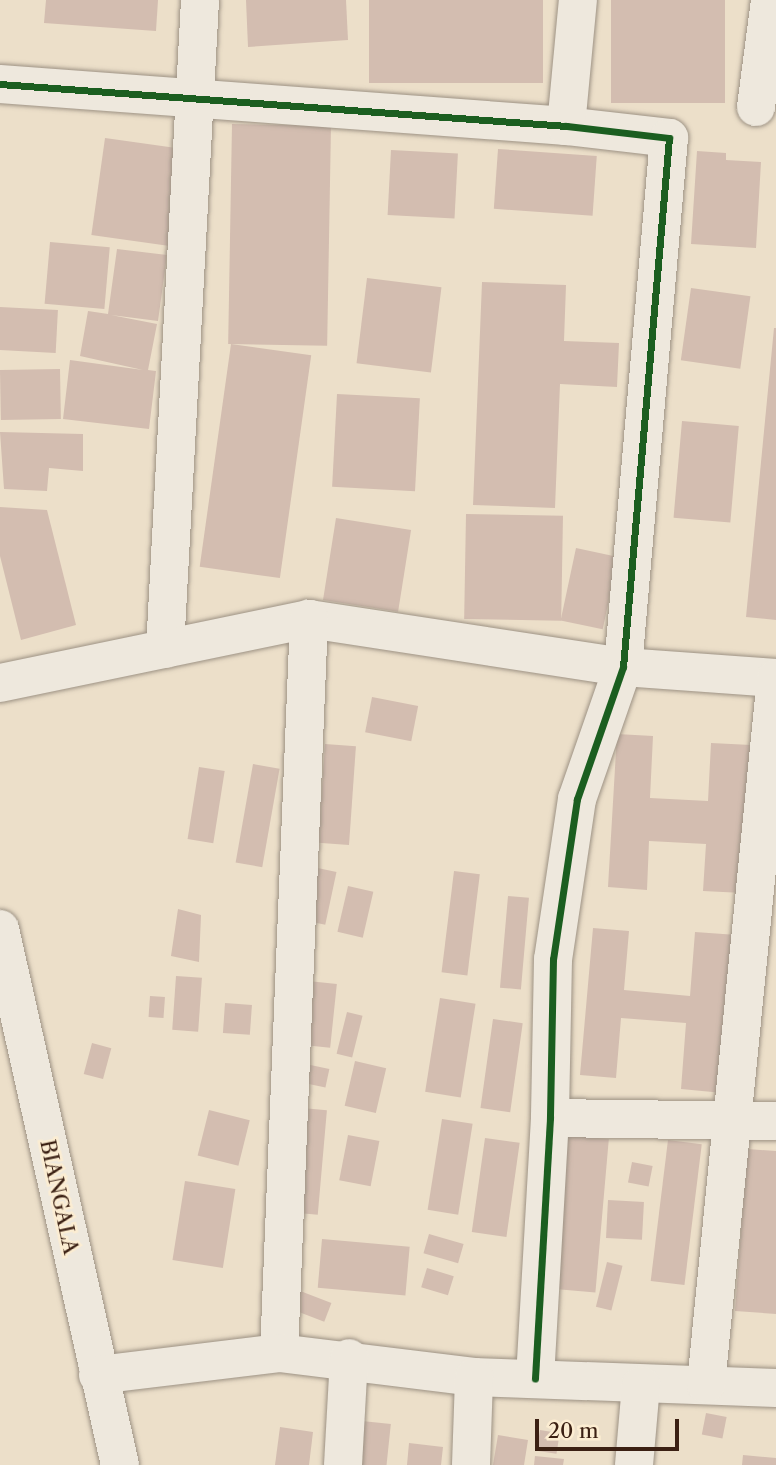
<!DOCTYPE html>
<style>
body{margin:0}
#map{position:relative;width:776px;height:1465px;overflow:hidden;background:#ecdfc9;font-family:"Libre Caslon Text",serif}
div>[style]{position:absolute}
.building>*{inset:0;background:#d3bdb0;transform-origin:0 0}
.roads{filter:drop-shadow(0 0 2px #9d9284) drop-shadow(0 0 2px #9d9284)}
.minor>*{height:38px;margin:-19px;padding:0 19px;transform-origin:19px;border-radius:19px;background:#eee8dd}
.cycleway>*{height:7px;margin:-3.5px;padding:0 3.5px;transform-origin:3.5px;border-radius:3.5px;background:#1b5e20}
span{translate:-50% -50%;white-space:nowrap;text-align:center;line-height:1.15;-webkit-text-stroke:5px #fcedd2;paint-order:stroke}
.street-label{font-size:21px;color:#3b2013}
.scale{position:absolute;left:535px;top:1419px;width:144px;height:32px;box-sizing:border-box;border:4px solid #3b2013;border-top:0;padding-left:9px;font-size:21px;line-height:24px;white-space:nowrap;color:#3b2013;-webkit-text-stroke:5px #fcedd2;paint-order:stroke}
</style>
<div id="map">
<div class="building">
<div style="clip-path:polygon(46px 0,158px 0,156px 31px,44px 23px)"></div>
<div style="clip-path:polygon(246px 0,346px 0,348px 40px,248px 47px)"></div>
<div style="left:369px;top:0;width:174px;height:83px"></div>
<div style="left:611px;top:0;width:114px;height:103px"></div>
<div style="left:232px;top:124px;width:99px;height:220px;rotate:1deg"></div>
<div style="left:105px;top:138px;width:79px;height:98px;rotate:8deg"></div>
<div style="left:498px;top:149px;width:99px;height:60px;rotate:4deg"></div>
<div style="left:391px;top:150px;width:67px;height:65px;rotate:3deg"></div>
<div style="clip-path:polygon(697px 151px,726px 153px,726px 160px,761px 162px,756px 248px,691px 244px)"></div>
<div style="left:50px;top:242px;width:60px;height:62px;rotate:5deg"></div>
<div style="clip-path:polygon(117px 249px,167px 255px,158px 321px,111px 315px,157px 324px,148px 370px,156px 371px,149px 429px,63px 419px,70px 360px,143px 370px,80px 356px,88px 311px,108px 314px)"></div>
<div style="left:367px;top:278px;width:75px;height:86px;rotate:7deg"></div>
<div style="clip-path:polygon(482px 282px,566px 285px,564px 341px,619px 343px,617px 387px,560px 384px,555px 508px,473px 505px)"></div>
<div style="left:691px;top:288px;width:60px;height:73px;rotate:8deg"></div>
<div style="left:0;top:307px;width:58px;height:43px;rotate:3deg"></div>
<div style="clip-path:polygon(774px 328px,776px 328px,776px 620px,746px 617px)"></div>
<div style="left:231px;top:344px;width:81px;height:225px;rotate:8deg"></div>
<div style="left:60px;top:369px;width:50px;height:60px;rotate:89deg"></div>
<div style="left:337px;top:394px;width:83px;height:93px;rotate:3deg"></div>
<div style="left:682px;top:421px;width:57px;height:97px;rotate:5deg"></div>
<div style="clip-path:polygon(0 432px,83px 434px,83px 471px,49px 468px,47px 491px,4px 489px)"></div>
<div style="clip-path:polygon(0 507px,47px 510px,76px 625px,21px 640px,0 556px)"></div>
<div style="left:466px;top:514px;width:97px;height:105px;rotate:1deg"></div>
<div style="left:336px;top:518px;width:76px;height:83px;rotate:9deg"></div>
<div style="left:576px;top:548px;width:43px;height:74px;rotate:12deg"></div>
<div style="left:372px;top:697px;width:47px;height:36px;rotate:11deg"></div>
<div style="clip-path:polygon(617px 734px,653px 736px,650px 798px,708px 801px,711px 743px,751px 745px,743px 893px,703px 891px,706px 844px,649px 841px,647px 890px,608px 887px)"></div>
<div style="left:325px;top:744px;width:31px;height:99px;rotate:4deg"></div>
<div style="left:253px;top:764px;width:27px;height:100px;rotate:10deg"></div>
<div style="left:199px;top:767px;width:26px;height:73px;rotate:9deg"></div>
<div style="left:313px;top:867px;width:24px;height:54px;rotate:12deg"></div>
<div style="left:454px;top:871px;width:26px;height:102px;rotate:7deg"></div>
<div style="left:348px;top:886px;width:26px;height:47px;rotate:13deg"></div>
<div style="left:508px;top:896px;width:21px;height:92px;rotate:5deg"></div>
<div style="clip-path:polygon(178px 909px,201px 915px,199px 962px,171px 956px)"></div>
<div style="clip-path:polygon(593px 928px,629px 931px,624px 990px,690px 996px,695px 932px,737px 935px,723px 1093px,681px 1089px,686px 1023px,621px 1018px,616px 1078px,580px 1075px)"></div>
<div style="left:176px;top:976px;width:26px;height:54px;rotate:4deg"></div>
<div style="left:308px;top:981px;width:29px;height:64px;rotate:6deg"></div>
<div style="left:150px;top:996px;width:15px;height:21px;rotate:4deg"></div>
<div style="left:440px;top:998px;width:36px;height:95px;rotate:9deg"></div>
<div style="left:225px;top:1003px;width:27px;height:30px;rotate:4deg"></div>
<div style="left:347px;top:1012px;width:16px;height:43px;rotate:14deg"></div>
<div style="left:493px;top:1019px;width:30px;height:90px;rotate:8deg"></div>
<div style="left:92px;top:1043px;width:20px;height:32px;rotate:15deg"></div>
<div style="left:355px;top:1061px;width:32px;height:46px;rotate:13deg"></div>
<div style="left:301px;top:1063px;width:29px;height:19px;rotate:12deg"></div>
<div style="left:302px;top:1108px;width:25px;height:105px;rotate:5deg"></div>
<div style="left:209px;top:1110px;width:42px;height:47px;rotate:14deg"></div>
<div style="left:442px;top:1119px;width:31px;height:92px;rotate:9deg"></div>
<div style="left:348px;top:1135px;width:32px;height:46px;rotate:11deg"></div>
<div style="left:563px;top:1135px;width:46px;height:154px;rotate:5deg"></div>
<div style="left:485px;top:1138px;width:35px;height:95px;rotate:8deg"></div>
<div style="left:668px;top:1140px;width:34px;height:142px;rotate:7deg"></div>
<div style="clip-path:polygon(747px 1149px,776px 1151px,776px 1314px,735px 1311px)"></div>
<div style="left:632px;top:1162px;width:21px;height:21px;rotate:11deg"></div>
<div style="left:185px;top:1181px;width:51px;height:80px;rotate:9deg"></div>
<div style="left:608px;top:1200px;width:36px;height:38px;rotate:3deg"></div>
<div style="left:429px;top:1234px;width:36px;height:20px;rotate:16deg"></div>
<div style="left:322px;top:1239px;width:88px;height:49px;rotate:5deg"></div>
<div style="left:607px;top:1262px;width:16px;height:46px;rotate:14deg"></div>
<div style="left:427px;top:1268px;width:28px;height:20px;rotate:17deg"></div>
<div style="left:295px;top:1289px;width:39px;height:20px;rotate:21deg"></div>
<div style="left:706px;top:1413px;width:21px;height:22px;rotate:11deg"></div>
<div style="left:362px;top:1421px;width:29px;height:44px;rotate:6deg"></div>
<div style="clip-path:polygon(280px 1427px,313px 1432px,309px 1465px,275px 1465px)"></div>
<div style="left:540px;top:1430px;width:20px;height:21px;rotate:9deg"></div>
<div style="clip-path:polygon(498px 1435px,528px 1440px,524px 1465px,493px 1465px)"></div>
<div style="clip-path:polygon(409px 1443px,443px 1447px,441px 1465px,407px 1465px)"></div>
<div style="clip-path:polygon(743px 1455px,776px 1458px,776px 1465px,742px 1465px)"></div>
<div style="clip-path:polygon(535px 1456px,564px 1459px,563px 1465px,534px 1465px)"></div>
</div>
<div class="roads">
<div class="minor">
<div style="left:0;top:84px;width:568px;rotate:4.24deg"></div>
<div style="left:566px;top:126px;width:104px;rotate:6.6deg"></div>
<div style="left:669px;top:138px;width:531px;rotate:94.97deg"></div>
<div style="left:623px;top:667px;width:140px;rotate:109.2deg"></div>
<div style="left:577px;top:799px;width:162px;rotate:98.5deg"></div>
<div style="left:553px;top:959px;width:159px;rotate:91.1deg"></div>
<div style="left:550px;top:1118px;width:261px;rotate:93.3deg"></div>
<div style="left:756px;top:107px;width:108px;rotate:-82.5deg"></div>
<div style="left:566px;top:126px;width:127px;rotate:-84.6deg"></div>
<div style="left:165px;top:649px;width:650px;rotate:-86.91deg"></div>
<div style="left:0;top:683px;width:316px;rotate:-11.7deg"></div>
<div style="left:309px;top:619px;width:318px;rotate:8.7deg"></div>
<div style="left:623px;top:667px;width:153px;rotate:4.1deg"></div>
<div style="left:0;top:929px;width:549px;rotate:77.38deg"></div>
<div style="left:550px;top:1118px;width:226px;rotate:0.8deg"></div>
<div style="left:279px;top:1353px;width:735px;rotate:-87.66deg"></div>
<div style="left:98px;top:1375px;width:182px;rotate:-6.9deg"></div>
<div style="left:279px;top:1353px;width:196px;rotate:7deg"></div>
<div style="left:474px;top:1377px;width:302px;rotate:2.1deg"></div>
<div style="left:706px;top:1384px;width:709px;rotate:-84.34deg"></div>
<div style="left:343px;top:1465px;width:107px;rotate:-86.8deg"></div>
<div style="left:471px;top:1465px;width:88px;rotate:-88deg"></div>
<div style="left:634px;top:1465px;width:80px;rotate:-85deg"></div>
</div>
</div>
<div class="cycleway">
<div style="left:0;top:84px;width:568px;rotate:4.24deg"></div>
<div style="left:566px;top:126px;width:104px;rotate:6.6deg"></div>
<div style="left:669px;top:138px;width:531px;rotate:94.97deg"></div>
<div style="left:623px;top:667px;width:140px;rotate:109.2deg"></div>
<div style="left:577px;top:799px;width:162px;rotate:98.5deg"></div>
<div style="left:553px;top:959px;width:159px;rotate:91.1deg"></div>
<div style="left:550px;top:1118px;width:261px;rotate:93.3deg"></div>
</div>
<div class="street-label">
<span style="left:59px;top:1197px;rotate:78deg">BIANGALA</span>
</div>
<div class="scale">20 m</div>
</div>
